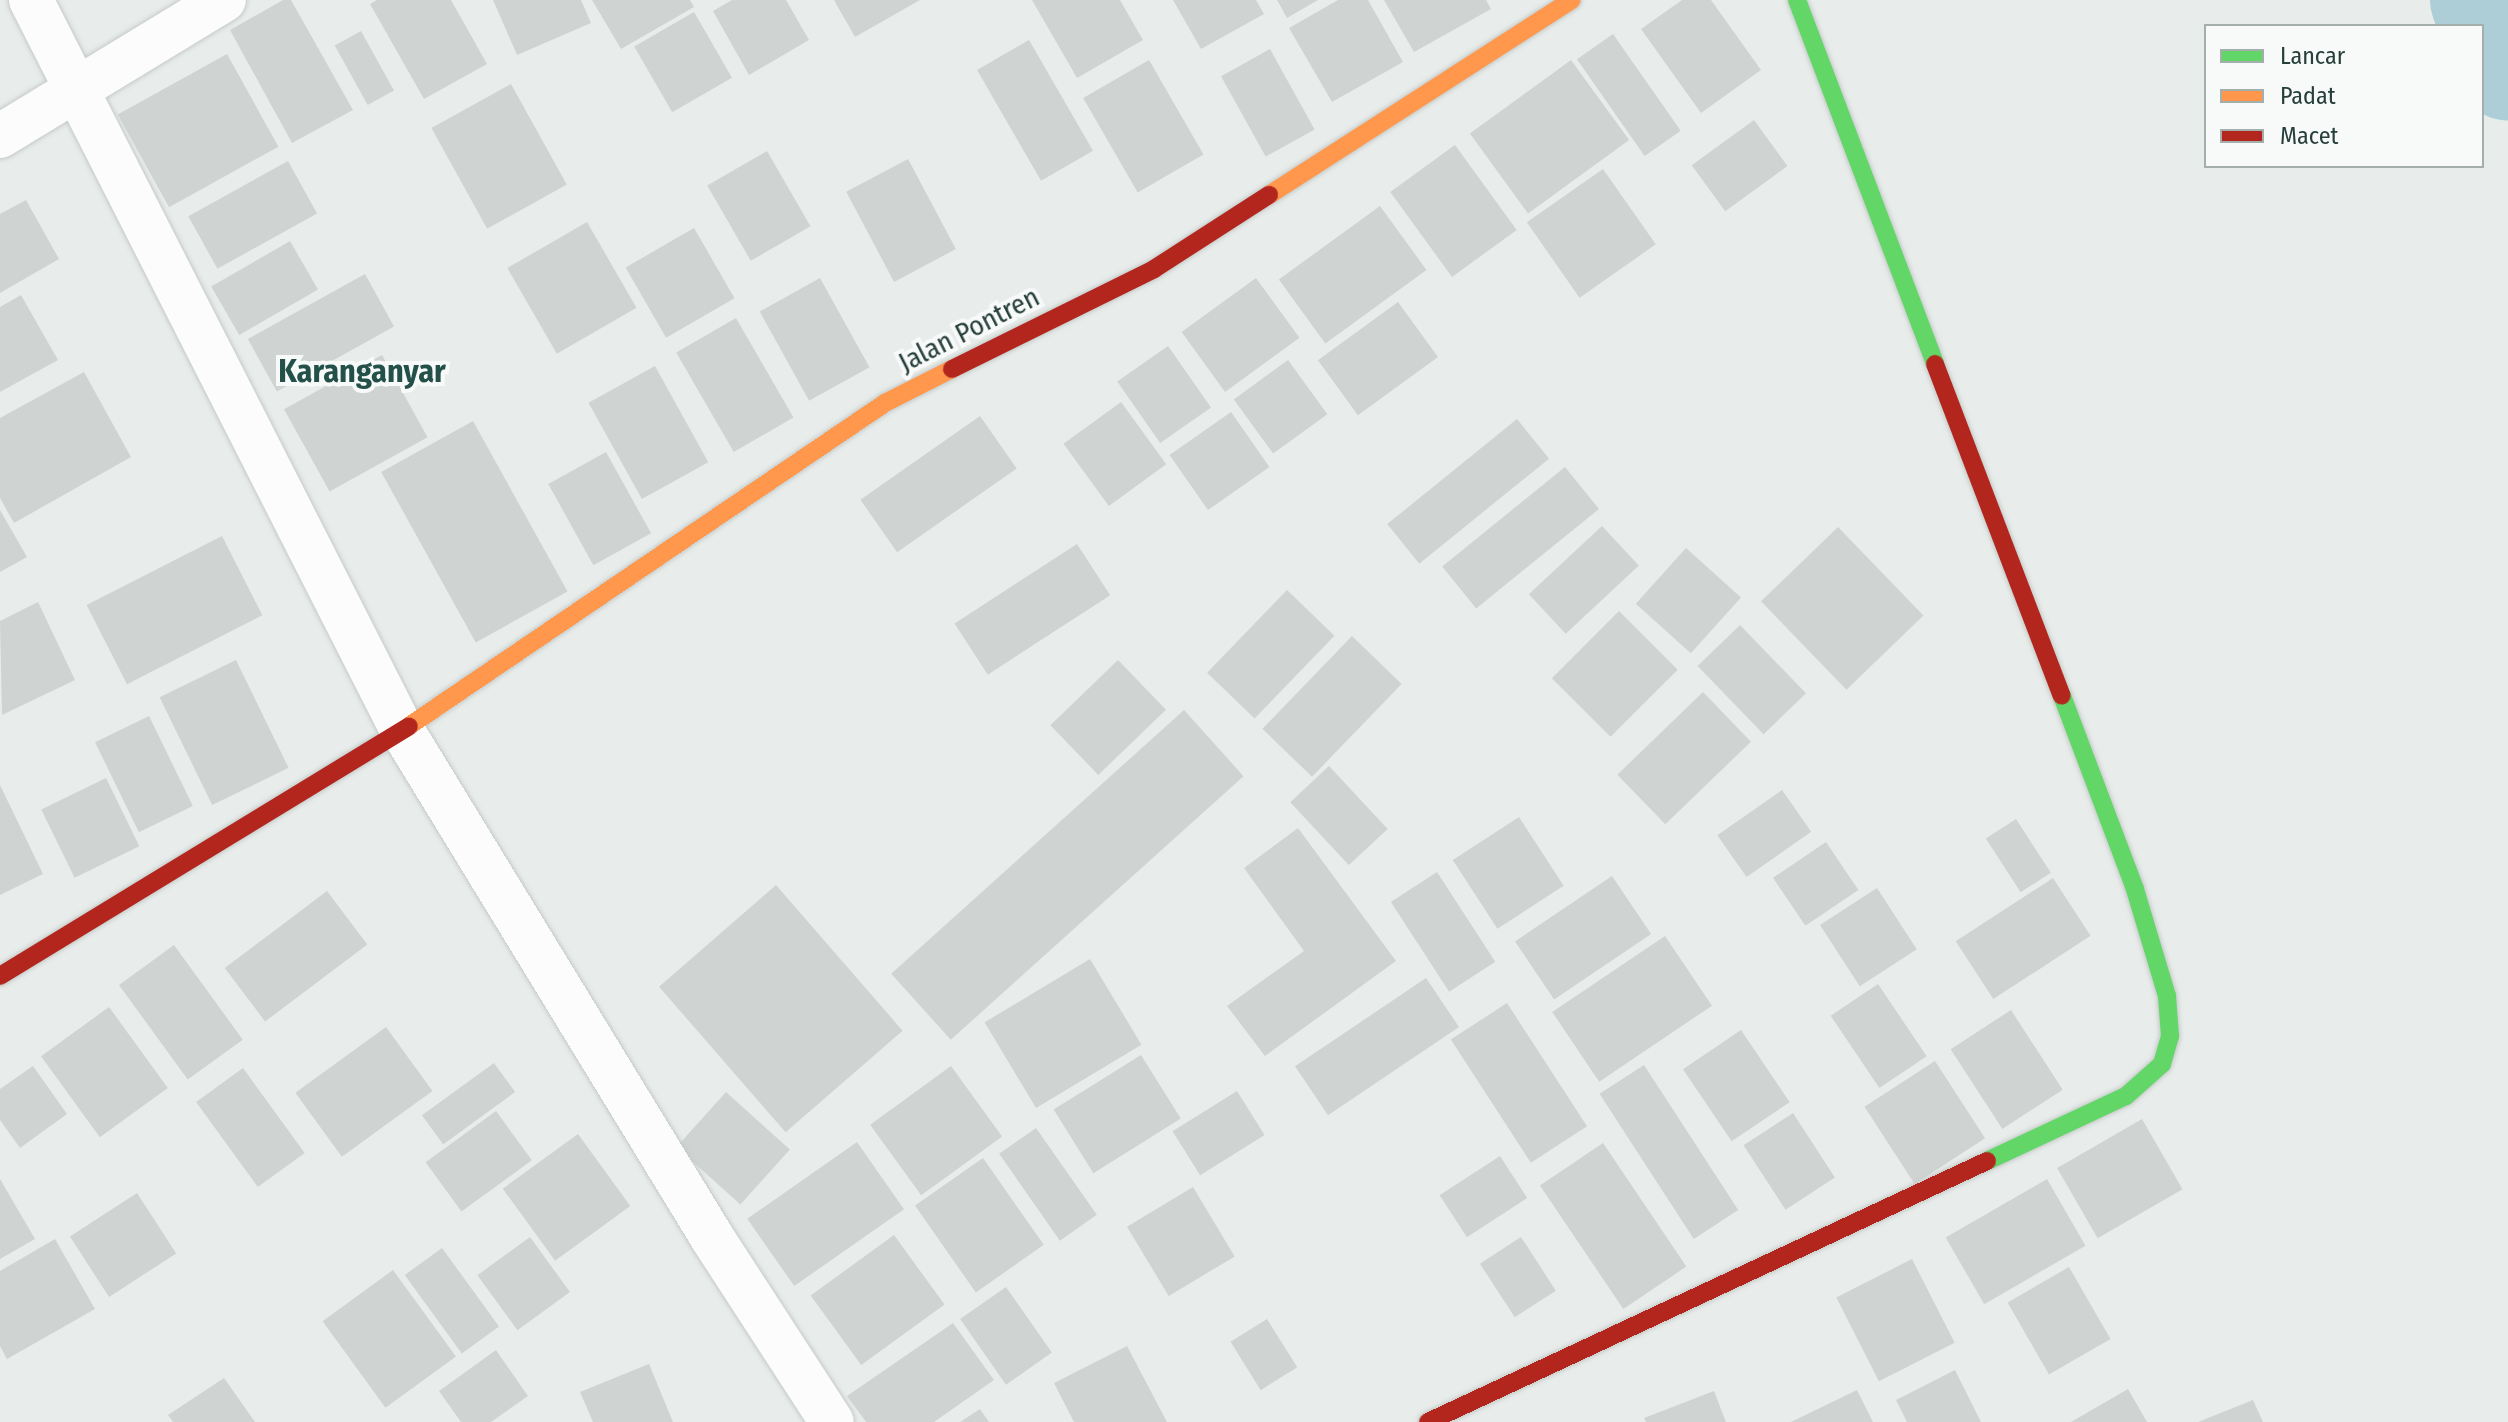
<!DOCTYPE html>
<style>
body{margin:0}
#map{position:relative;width:2508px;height:1422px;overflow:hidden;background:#e8edeb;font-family:"Fira Sans Condensed",sans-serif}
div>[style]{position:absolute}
.river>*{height:106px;margin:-53px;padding:0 53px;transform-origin:53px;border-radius:53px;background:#adcdd7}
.building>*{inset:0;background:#cfd4d2;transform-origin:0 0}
.roads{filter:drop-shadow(0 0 2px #c5cac8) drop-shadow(0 0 2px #c5cac8)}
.street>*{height:44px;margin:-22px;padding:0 22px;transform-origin:22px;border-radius:22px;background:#fcfcfc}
.fast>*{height:18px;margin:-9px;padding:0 9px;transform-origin:9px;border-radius:9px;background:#63d668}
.slow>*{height:18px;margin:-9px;padding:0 9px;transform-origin:9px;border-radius:9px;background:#ff974d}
.jam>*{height:18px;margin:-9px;padding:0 9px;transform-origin:9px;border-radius:9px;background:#b3261e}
span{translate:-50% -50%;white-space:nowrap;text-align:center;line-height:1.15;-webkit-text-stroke:8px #f7faf9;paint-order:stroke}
.street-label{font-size:28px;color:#273f3b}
.quarter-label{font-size:32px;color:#24504a;font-weight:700}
.legend{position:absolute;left:2204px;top:24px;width:280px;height:144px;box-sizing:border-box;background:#f7faf9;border:2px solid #a4afad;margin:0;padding:10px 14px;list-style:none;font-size:24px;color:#273f3b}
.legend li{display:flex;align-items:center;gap:16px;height:40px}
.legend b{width:40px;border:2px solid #a4afad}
</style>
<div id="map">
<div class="river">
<div style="left:2483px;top:0;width:72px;rotate:69.5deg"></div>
</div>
<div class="building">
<div style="clip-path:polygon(283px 0,291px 0,353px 110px,292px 143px,230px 30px)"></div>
<div style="clip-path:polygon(377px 0,451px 0,487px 64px,424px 99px,370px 4px)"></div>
<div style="clip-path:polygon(493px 0,581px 0,591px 23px,517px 55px)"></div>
<div style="clip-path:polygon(592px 0,690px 0,694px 7px,621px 49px)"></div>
<div style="clip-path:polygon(732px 0,786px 0,809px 40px,749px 75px,713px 11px)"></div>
<div style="clip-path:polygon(834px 0,920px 0,855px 37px)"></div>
<div style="clip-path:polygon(1032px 0,1120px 0,1143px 40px,1077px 78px)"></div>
<div style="clip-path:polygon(1173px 0,1256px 0,1264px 14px,1201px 49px)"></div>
<div style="clip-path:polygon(1277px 0,1318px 0,1287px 18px)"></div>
<div style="clip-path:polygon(1338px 0,1368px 0,1403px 62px,1332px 102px,1289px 28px)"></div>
<div style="clip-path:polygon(1384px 0,1486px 0,1491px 9px,1414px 52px)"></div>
<div style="clip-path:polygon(1682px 0,1711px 0,1761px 70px,1701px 113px,1641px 29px)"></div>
<div style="left:694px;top:12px;width:76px;height:69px;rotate:60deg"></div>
<div style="left:361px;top:31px;width:68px;height:30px;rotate:61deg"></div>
<div style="left:1613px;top:34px;width:118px;height:44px;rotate:55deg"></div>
<div style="left:1029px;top:40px;width:128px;height:60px;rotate:60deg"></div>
<div style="left:1270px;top:49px;width:92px;height:56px;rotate:61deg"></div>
<div style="left:227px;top:54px;width:106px;height:125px;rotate:61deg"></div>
<div style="left:1149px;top:60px;width:109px;height:76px;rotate:60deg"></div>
<div style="left:1571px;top:60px;width:99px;height:125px;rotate:54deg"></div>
<div style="left:511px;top:84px;width:115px;height:91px;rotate:61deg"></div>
<div style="left:1754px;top:120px;width:57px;height:77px;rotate:54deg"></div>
<div style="left:1455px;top:145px;width:105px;height:80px;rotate:54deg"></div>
<div style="left:767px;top:151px;width:87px;height:69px;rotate:60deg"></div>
<div style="left:908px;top:159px;width:102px;height:70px;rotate:62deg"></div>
<div style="left:288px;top:161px;width:60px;height:114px;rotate:61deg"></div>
<div style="left:1603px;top:169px;width:92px;height:93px;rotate:55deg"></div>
<div style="clip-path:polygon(26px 200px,59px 259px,0 293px,0 214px)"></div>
<div style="left:1380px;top:206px;width:79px;height:125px;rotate:54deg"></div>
<div style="left:587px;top:222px;width:99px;height:92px;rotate:60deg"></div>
<div style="left:694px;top:228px;width:81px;height:79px;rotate:60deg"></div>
<div style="left:290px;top:241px;width:56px;height:91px;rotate:60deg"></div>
<div style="left:365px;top:274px;width:60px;height:134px;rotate:61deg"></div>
<div style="left:820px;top:278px;width:102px;height:69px;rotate:61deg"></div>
<div style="left:1256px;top:278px;width:74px;height:92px;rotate:54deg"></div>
<div style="clip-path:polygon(21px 295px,58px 360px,0 392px,0 307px)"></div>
<div style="left:1398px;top:302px;width:68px;height:99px;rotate:54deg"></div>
<div style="left:736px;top:318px;width:115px;height:69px;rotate:60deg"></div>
<div style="left:1168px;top:346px;width:75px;height:62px;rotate:55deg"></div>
<div style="left:382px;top:355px;width:94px;height:112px;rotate:61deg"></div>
<div style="left:1288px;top:360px;width:67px;height:67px;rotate:54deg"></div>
<div style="left:655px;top:366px;width:110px;height:76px;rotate:61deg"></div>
<div style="clip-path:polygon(84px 372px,131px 457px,14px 523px,0 498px,0 418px)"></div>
<div style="left:1121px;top:402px;width:77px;height:71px;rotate:54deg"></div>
<div style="left:1231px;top:412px;width:67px;height:75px;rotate:55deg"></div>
<div style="left:980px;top:416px;width:64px;height:146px;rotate:55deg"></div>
<div style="left:1517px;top:419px;width:51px;height:167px;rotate:51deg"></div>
<div style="left:473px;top:421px;width:195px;height:105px;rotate:61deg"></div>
<div style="left:606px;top:452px;width:93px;height:66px;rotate:61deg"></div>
<div style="left:1565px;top:467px;width:54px;height:158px;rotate:51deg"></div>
<div style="clip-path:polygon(0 510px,27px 557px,0 572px)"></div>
<div style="left:1602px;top:526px;width:54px;height:100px;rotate:47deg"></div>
<div style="left:1838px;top:527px;width:123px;height:107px;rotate:46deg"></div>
<div style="left:222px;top:536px;width:89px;height:152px;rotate:63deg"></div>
<div style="left:1077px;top:544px;width:61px;height:146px;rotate:57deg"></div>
<div style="left:1686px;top:548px;width:74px;height:75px;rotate:42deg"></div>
<div style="left:1287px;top:590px;width:66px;height:115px;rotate:44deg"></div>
<div style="clip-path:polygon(38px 602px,75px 680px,2px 715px,0 621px)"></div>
<div style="left:1619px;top:611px;width:83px;height:95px;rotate:45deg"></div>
<div style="left:1740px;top:625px;width:95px;height:59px;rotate:46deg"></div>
<div style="left:1352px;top:636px;width:69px;height:129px;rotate:44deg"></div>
<div style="left:236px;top:660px;width:120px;height:85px;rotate:64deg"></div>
<div style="left:1118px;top:660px;width:69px;height:94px;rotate:46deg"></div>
<div style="left:1703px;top:692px;width:69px;height:119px;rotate:46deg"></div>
<div style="left:1184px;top:710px;width:89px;height:394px;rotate:48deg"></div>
<div style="left:149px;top:716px;width:100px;height:60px;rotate:64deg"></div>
<div style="left:1329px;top:766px;width:86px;height:53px;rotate:47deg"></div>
<div style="left:106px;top:778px;width:76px;height:72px;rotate:64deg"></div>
<div style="clip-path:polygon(0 785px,43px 874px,0 895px)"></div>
<div style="left:1782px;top:790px;width:51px;height:79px;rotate:55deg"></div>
<div style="left:1519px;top:817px;width:82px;height:79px;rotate:57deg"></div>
<div style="left:2016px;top:819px;width:64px;height:36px;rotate:57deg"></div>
<div style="clip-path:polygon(1298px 828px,1396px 961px,1265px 1056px,1227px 1006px,1304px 951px,1244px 868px)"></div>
<div style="left:1826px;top:842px;width:58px;height:64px;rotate:56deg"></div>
<div style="left:1437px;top:872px;width:107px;height:55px;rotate:57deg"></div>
<div style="left:1612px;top:876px;width:70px;height:117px;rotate:56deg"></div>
<div style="left:2053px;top:878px;width:69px;height:116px;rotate:57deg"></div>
<div style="left:776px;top:885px;width:193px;height:155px;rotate:49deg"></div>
<div style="left:1877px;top:888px;width:73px;height:68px;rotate:57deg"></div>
<div style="left:327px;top:891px;width:67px;height:128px;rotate:53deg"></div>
<div style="left:1665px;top:936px;width:84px;height:136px;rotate:56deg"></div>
<div style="left:174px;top:945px;width:117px;height:68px;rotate:54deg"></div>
<div style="left:1090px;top:959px;width:100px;height:123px;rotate:59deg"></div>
<div style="left:1426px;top:978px;width:59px;height:158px;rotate:56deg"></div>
<div style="left:1878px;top:984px;width:87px;height:57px;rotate:56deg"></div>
<div style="left:1507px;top:1003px;width:147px;height:67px;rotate:57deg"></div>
<div style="left:109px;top:1007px;width:100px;height:84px;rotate:54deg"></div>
<div style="left:2011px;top:1010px;width:95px;height:72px;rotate:57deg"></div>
<div style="left:386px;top:1027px;width:79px;height:112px;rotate:54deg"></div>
<div style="left:1741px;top:1030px;width:87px;height:70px;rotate:56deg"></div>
<div style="left:1141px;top:1055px;width:75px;height:103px;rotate:58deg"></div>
<div style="left:1935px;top:1061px;width:92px;height:84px;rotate:57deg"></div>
<div style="left:494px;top:1063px;width:36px;height:89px;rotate:54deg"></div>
<div style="left:1644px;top:1065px;width:173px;height:53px;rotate:57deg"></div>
<div style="clip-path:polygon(33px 1066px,67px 1114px,20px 1148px,0 1120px,0 1089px)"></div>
<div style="left:951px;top:1066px;width:87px;height:100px;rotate:54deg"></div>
<div style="left:243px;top:1068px;width:105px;height:58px;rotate:54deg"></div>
<div style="left:1237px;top:1091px;width:52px;height:76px;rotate:58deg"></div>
<div style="left:726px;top:1092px;width:86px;height:74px;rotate:42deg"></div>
<div style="left:496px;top:1111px;width:61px;height:87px;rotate:54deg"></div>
<div style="left:1793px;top:1113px;width:77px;height:59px;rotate:57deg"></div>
<div style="left:2142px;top:1119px;width:81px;height:98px;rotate:60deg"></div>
<div style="left:1036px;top:1128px;width:106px;height:45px;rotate:55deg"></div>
<div style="left:578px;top:1134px;width:89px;height:93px;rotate:54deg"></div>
<div style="left:857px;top:1142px;width:82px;height:134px;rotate:55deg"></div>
<div style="left:1603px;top:1143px;width:149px;height:76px;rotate:56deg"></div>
<div style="left:1500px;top:1156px;width:50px;height:72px;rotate:57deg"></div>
<div style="left:983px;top:1158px;width:106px;height:83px;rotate:55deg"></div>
<div style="clip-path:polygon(0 1179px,35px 1239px,0 1259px)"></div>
<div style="left:2047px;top:1179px;width:77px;height:117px;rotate:60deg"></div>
<div style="left:1193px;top:1187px;width:81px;height:77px;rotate:59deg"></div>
<div style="left:137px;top:1193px;width:72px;height:80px;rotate:57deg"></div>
<div style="left:894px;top:1235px;width:86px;height:103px;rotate:54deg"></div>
<div style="left:530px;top:1237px;width:68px;height:65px;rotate:54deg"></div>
<div style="left:1521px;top:1237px;width:64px;height:49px;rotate:57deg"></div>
<div style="clip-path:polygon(55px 1239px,95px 1309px,7px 1359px,0 1346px,0 1271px)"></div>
<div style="left:442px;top:1248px;width:97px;height:46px;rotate:54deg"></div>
<div style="left:1912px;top:1259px;width:94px;height:85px;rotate:63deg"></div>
<div style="left:2069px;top:1267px;width:83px;height:71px;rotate:60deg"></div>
<div style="left:393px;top:1270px;width:107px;height:87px;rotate:54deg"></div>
<div style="left:1006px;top:1287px;width:80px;height:56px;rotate:55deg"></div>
<div style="left:1267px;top:1319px;width:57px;height:43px;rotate:58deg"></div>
<div style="clip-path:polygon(953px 1323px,994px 1380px,934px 1422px,866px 1422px,847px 1396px)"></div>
<div style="clip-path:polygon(1127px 1346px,1167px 1422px,1074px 1422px,1054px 1383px)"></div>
<div style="clip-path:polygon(496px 1350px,528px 1396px,491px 1422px,461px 1422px,439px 1391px)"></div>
<div style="clip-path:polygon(649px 1364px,673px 1422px,593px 1422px,580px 1392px)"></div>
<div style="clip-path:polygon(1955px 1370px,1981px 1422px,1907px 1422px,1896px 1400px)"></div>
<div style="clip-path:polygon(224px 1378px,255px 1422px,173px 1422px,168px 1415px)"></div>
<div style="clip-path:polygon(2128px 1389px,2147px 1422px,2071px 1422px)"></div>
<div style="clip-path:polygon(1857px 1390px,1873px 1422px,1791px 1422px)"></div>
<div style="clip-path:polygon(1714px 1391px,1726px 1422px,1646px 1422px,1644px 1418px)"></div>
<div style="clip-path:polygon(2253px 1400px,2263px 1422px,2198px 1422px)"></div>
<div style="clip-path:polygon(980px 1409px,989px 1422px,960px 1422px)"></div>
</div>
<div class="roads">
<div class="street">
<div style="left:31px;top:0;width:819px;rotate:63.06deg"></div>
<div style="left:402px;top:730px;width:596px;rotate:58.57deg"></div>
<div style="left:713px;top:1239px;width:218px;rotate:57deg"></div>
<div style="left:0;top:136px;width:262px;rotate:-31.3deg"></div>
</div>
<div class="fast">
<div style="left:1797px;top:0;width:389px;rotate:69.2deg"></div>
<div style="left:1987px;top:1161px;width:153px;rotate:-25.1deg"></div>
<div style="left:2126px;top:1096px;width:48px;rotate:-41.6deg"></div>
<div style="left:2162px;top:1064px;width:29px;rotate:-74deg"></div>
<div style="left:2170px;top:1036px;width:40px;rotate:-94.3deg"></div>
<div style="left:2167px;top:996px;width:112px;rotate:-106.7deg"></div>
<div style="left:2135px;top:889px;width:206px;rotate:-110.7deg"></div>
</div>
<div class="slow">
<div style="left:1269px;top:195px;width:360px;rotate:-32.8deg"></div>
<div style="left:409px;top:726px;width:575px;rotate:-34.16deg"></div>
<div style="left:885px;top:403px;width:75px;rotate:-26.9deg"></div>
</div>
<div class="jam">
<div style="left:1935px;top:364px;width:355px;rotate:69.1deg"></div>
<div style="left:952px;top:369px;width:225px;rotate:-26.3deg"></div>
<div style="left:1154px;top:269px;width:137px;rotate:-32.8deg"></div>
<div style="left:0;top:976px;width:479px;rotate:-31.4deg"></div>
<div style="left:1428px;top:1422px;width:617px;rotate:-25.03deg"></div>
</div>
</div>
<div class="street-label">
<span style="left:969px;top:330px;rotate:-27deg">Jalan Pontren</span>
</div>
<div class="quarter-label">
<span style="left:362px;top:371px">Karanganyar</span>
</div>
<ul class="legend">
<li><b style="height:10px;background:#63d668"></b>Lancar</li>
<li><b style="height:10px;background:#ff974d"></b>Padat</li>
<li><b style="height:10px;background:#b3261e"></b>Macet</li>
</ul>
</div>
